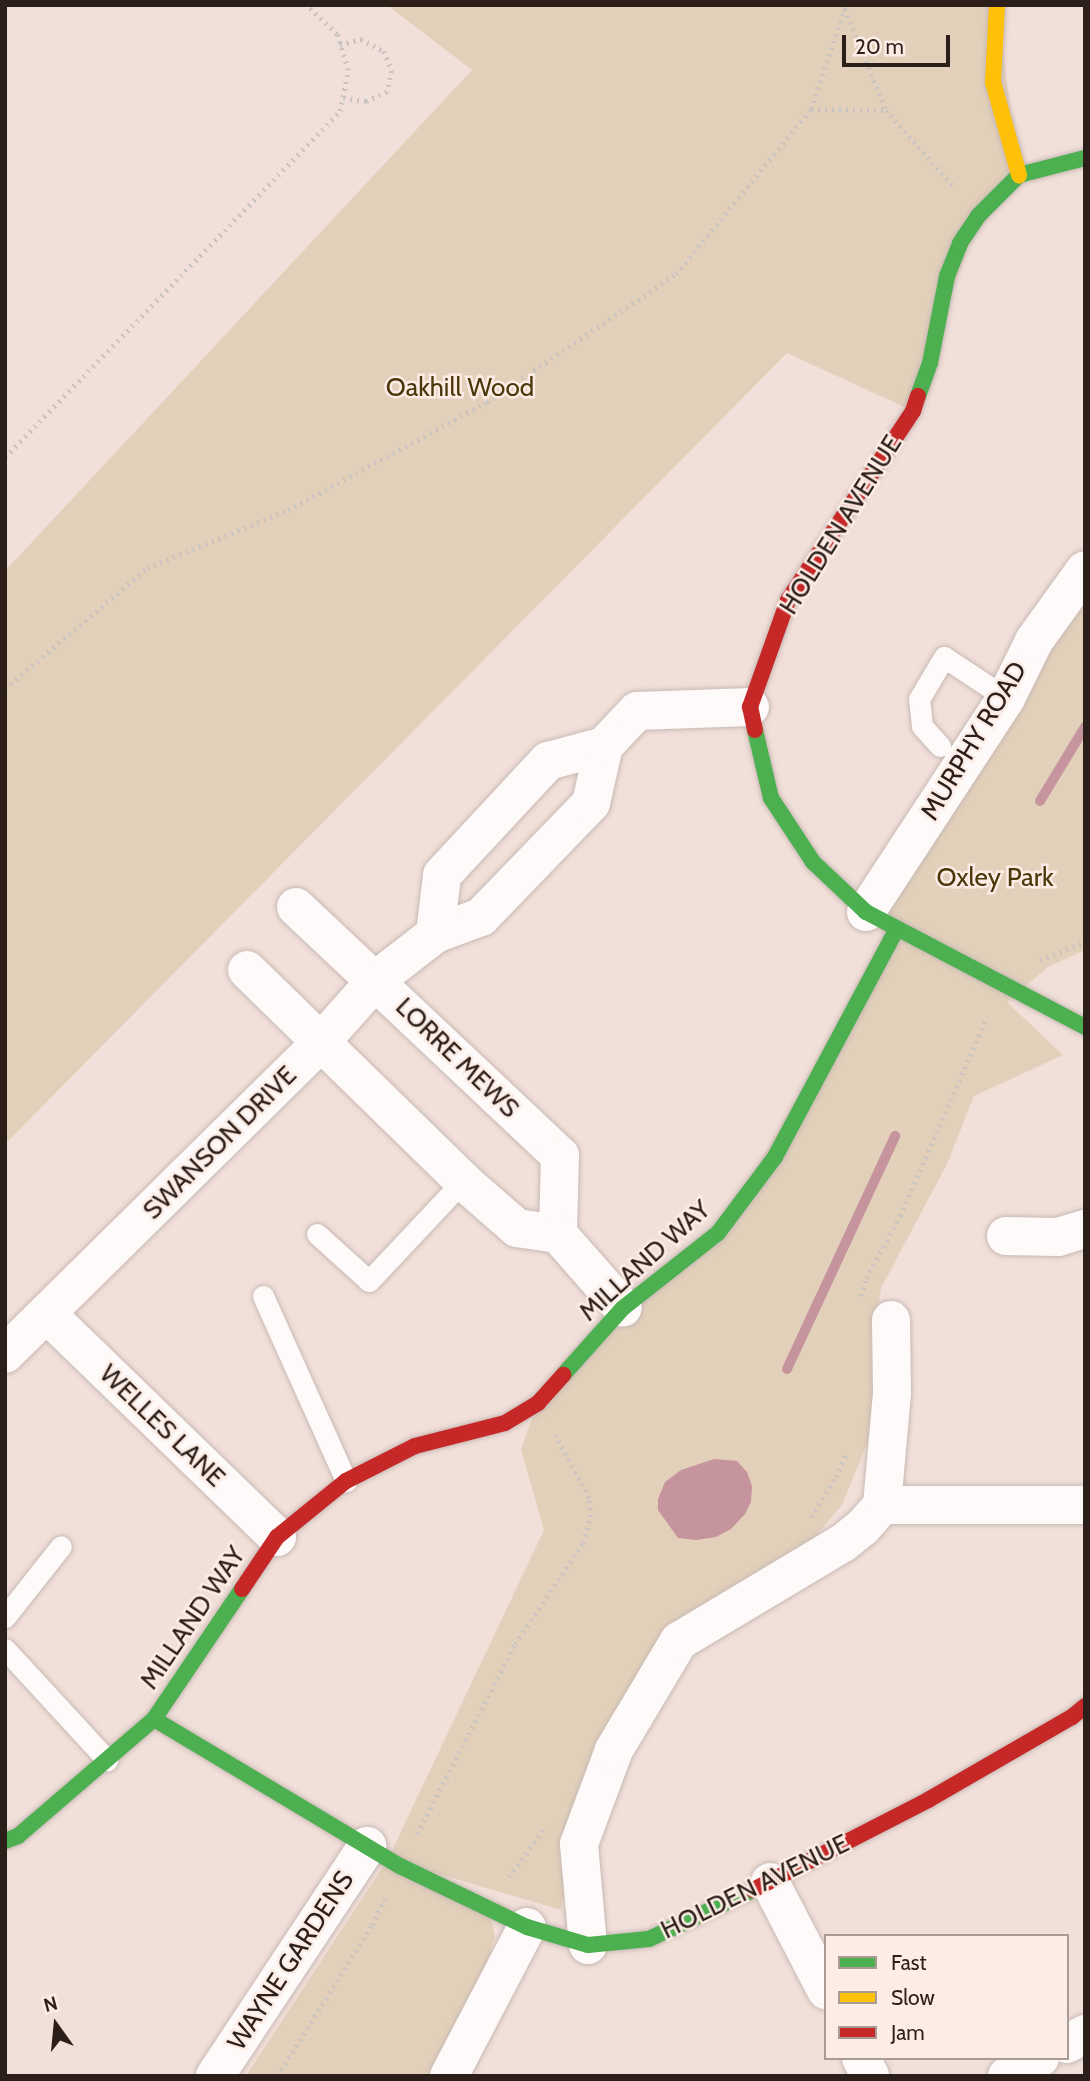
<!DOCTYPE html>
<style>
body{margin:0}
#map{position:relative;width:1090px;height:2081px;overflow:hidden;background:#f1dfd9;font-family:Cabin,sans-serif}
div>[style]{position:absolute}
.green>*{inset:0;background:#e2d0ba}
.water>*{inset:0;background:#c5949c}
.stream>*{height:10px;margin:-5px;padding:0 5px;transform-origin:5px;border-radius:5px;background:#c5949c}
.path>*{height:4.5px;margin-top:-2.25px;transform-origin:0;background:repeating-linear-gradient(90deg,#cac4c1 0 2px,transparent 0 7px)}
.roads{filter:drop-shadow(0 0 2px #c8b9b4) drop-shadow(0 0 2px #c8b9b4)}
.lane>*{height:21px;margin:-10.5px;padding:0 10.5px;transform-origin:10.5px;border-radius:10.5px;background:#fdfaf9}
.street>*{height:38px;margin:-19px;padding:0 19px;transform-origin:19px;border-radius:19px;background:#fdfaf9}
.fast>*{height:16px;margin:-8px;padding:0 8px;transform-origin:8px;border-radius:8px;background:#4caf50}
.slow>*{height:16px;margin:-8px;padding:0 8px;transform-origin:8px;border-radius:8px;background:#ffc107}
.jam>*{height:16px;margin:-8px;padding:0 8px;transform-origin:8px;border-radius:8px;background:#c62828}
span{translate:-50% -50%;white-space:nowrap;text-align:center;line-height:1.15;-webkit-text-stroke:5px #fcece6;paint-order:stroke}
.park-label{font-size:26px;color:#4c3709}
.street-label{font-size:26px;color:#2c1e19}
.frame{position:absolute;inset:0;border:7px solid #2c1e19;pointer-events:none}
.legend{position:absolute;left:824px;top:1934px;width:245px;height:126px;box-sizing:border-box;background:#fcece6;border:2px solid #a99a94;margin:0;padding:9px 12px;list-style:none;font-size:21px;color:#2c1e19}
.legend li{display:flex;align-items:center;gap:14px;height:35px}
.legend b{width:35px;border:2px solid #a99a94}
.north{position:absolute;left:21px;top:1990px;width:70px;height:70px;-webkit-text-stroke:5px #fcece6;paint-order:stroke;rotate:345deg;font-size:19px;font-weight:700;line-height:28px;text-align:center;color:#2c1e19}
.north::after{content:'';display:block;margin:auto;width:24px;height:32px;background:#2c1e19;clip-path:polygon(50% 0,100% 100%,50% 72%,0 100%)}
.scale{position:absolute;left:842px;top:35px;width:108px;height:32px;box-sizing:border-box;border:4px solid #2c1e19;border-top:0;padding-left:9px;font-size:21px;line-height:24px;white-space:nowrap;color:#2c1e19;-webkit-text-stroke:5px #fcece6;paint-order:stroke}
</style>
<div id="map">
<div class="green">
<div style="clip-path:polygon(387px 5px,997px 5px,1019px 175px,978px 216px,913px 411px,787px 353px,5px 1144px,5px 571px,472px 70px)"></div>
<div style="clip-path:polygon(1085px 570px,1085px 950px,1048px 967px,1007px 1002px,1063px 1055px,974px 1096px,947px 1164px,881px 1288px,877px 1318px,883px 1386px,867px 1444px,842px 1505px,807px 1546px,693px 1621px,579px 1804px,561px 1910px,392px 1860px,488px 1906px,495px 1937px,449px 2076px,246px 2076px,388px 1859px,544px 1530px,521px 1449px,538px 1403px,718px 1233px,896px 931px,866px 912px)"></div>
</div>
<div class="water">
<div style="clip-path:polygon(714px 1459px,737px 1461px,747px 1472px,752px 1486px,751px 1502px,745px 1514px,731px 1529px,716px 1537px,696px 1540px,678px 1538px,658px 1510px,658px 1499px,665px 1482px,681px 1470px)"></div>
</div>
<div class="stream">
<div style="left:1040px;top:801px;width:87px;rotate:-58.7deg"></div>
<div style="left:787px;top:1369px;width:257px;rotate:-65.1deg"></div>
</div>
<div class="path">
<div style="left:845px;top:9px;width:109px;rotate:67.9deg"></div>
<div style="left:886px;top:110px;width:103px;rotate:48.6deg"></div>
<div style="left:340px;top:45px;width:22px;rotate:-16deg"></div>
<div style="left:361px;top:39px;width:26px;rotate:28deg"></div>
<div style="left:384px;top:51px;width:22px;rotate:68deg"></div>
<div style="left:392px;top:71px;width:22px;rotate:103deg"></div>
<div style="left:387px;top:92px;width:23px;rotate:155deg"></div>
<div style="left:366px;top:102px;width:23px;rotate:-170deg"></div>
<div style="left:811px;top:109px;width:75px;rotate:0.8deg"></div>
<div style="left:5px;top:457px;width:482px;rotate:-45.9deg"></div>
<div style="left:340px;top:111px;width:42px;rotate:-79deg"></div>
<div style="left:348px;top:70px;width:38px;rotate:-107deg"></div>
<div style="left:337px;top:34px;width:42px;rotate:-136.9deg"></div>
<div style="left:5px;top:689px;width:187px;rotate:-40.4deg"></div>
<div style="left:147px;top:568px;width:152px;rotate:-22.4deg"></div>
<div style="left:288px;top:510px;width:226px;rotate:-28.5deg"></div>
<div style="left:487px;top:402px;width:228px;rotate:-34.1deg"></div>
<div style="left:676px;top:274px;width:213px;rotate:-50.7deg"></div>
<div style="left:811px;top:109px;width:110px;rotate:-71.4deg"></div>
<div style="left:1040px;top:960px;width:48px;rotate:-21.8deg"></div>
<div style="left:861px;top:1296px;width:19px;rotate:-74deg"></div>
<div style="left:866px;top:1278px;width:71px;rotate:-61.3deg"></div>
<div style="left:900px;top:1216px;width:217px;rotate:-66.4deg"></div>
<div style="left:811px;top:1517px;width:47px;rotate:-58deg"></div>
<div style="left:836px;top:1477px;width:27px;rotate:-66deg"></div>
<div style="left:417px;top:1834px;width:214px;rotate:-62.7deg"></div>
<div style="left:515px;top:1644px;width:122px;rotate:-56deg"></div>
<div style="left:583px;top:1543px;width:27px;rotate:-75deg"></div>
<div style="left:590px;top:1517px;width:19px;rotate:-93deg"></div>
<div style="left:589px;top:1498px;width:72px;rotate:-118.4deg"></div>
<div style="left:509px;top:1877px;width:58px;rotate:-54.1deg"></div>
<div style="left:277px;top:2076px;width:178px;rotate:-57.8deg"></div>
<div style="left:372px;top:1925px;width:30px;rotate:-64deg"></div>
</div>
<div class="roads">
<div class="lane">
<div style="left:940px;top:746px;width:27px;rotate:-132deg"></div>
<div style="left:922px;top:726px;width:27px;rotate:-96deg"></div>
<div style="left:919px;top:699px;width:49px;rotate:-59.2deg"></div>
<div style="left:944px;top:657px;width:74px;rotate:33.5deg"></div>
<div style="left:317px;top:1234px;width:70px;rotate:42.1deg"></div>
<div style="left:369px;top:1281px;width:137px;rotate:-46.8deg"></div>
<div style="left:263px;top:1296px;width:203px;rotate:65.8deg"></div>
<div style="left:5px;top:1617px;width:90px;rotate:-51.7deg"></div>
<div style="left:5px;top:1649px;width:151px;rotate:47.4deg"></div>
</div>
<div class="street">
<div style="left:296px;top:907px;width:363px;rotate:43.3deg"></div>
<div style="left:560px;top:1156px;width:78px;rotate:91.5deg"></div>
<div style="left:866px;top:912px;width:256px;rotate:-56.8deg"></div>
<div style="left:1006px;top:698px;width:64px;rotate:-63.8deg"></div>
<div style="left:1034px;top:641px;width:87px;rotate:-54.3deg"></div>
<div style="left:435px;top:934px;width:49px;rotate:-20.3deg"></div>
<div style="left:481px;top:917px;width:158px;rotate:-46deg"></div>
<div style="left:591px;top:803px;width:58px;rotate:-77.2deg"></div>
<div style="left:247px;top:970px;width:302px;rotate:44.3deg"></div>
<div style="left:463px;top:1181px;width:72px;rotate:41deg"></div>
<div style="left:517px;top:1228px;width:41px;rotate:8.3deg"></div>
<div style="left:558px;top:1234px;width:98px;rotate:48.7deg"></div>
<div style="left:1006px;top:1236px;width:52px;rotate:1.1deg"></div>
<div style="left:1058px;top:1237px;width:28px;rotate:-17deg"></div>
<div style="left:48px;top:1315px;width:319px;rotate:44.1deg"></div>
<div style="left:5px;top:1354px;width:444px;rotate:-44.6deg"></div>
<div style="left:321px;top:1042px;width:83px;rotate:-48.4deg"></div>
<div style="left:376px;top:980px;width:75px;rotate:-37.9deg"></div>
<div style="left:435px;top:934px;width:59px;rotate:-83.2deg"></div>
<div style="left:442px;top:875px;width:156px;rotate:-47.1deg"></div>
<div style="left:548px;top:761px;width:58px;rotate:-15deg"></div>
<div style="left:604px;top:746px;width:48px;rotate:-46.7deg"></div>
<div style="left:637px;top:711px;width:113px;rotate:-2deg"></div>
<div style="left:882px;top:1505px;width:203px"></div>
<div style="left:770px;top:1882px;width:122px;rotate:62.6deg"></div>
<div style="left:588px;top:1945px;width:101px;rotate:-95.1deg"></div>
<div style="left:579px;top:1844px;width:100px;rotate:-69.6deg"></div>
<div style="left:614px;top:1750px;width:127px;rotate:-59.2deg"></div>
<div style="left:679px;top:1641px;width:191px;rotate:-30.9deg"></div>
<div style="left:843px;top:1543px;width:26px;rotate:-39deg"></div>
<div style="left:863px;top:1527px;width:29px;rotate:-49deg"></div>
<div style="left:882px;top:1505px;width:113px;rotate:-84.9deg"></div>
<div style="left:892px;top:1392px;width:72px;rotate:-90.8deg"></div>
<div style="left:1067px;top:2044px;width:21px;rotate:-29deg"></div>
<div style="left:861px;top:2058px;width:20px;rotate:63deg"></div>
<div style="left:215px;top:2076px;width:276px;rotate:-56.5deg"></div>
<div style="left:449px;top:2076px;width:168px;rotate:-62.4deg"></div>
<div style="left:1007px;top:2076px;width:38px;rotate:-29deg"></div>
</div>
<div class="fast">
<div style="left:918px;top:396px;width:35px;rotate:-70deg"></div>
<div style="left:930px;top:363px;width:89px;rotate:-78.9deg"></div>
<div style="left:947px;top:276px;width:35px;rotate:-68deg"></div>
<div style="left:960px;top:243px;width:32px;rotate:-56deg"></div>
<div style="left:978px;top:216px;width:58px;rotate:-45deg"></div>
<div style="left:1019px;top:175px;width:68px;rotate:-14.4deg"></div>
<div style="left:755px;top:730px;width:70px;rotate:76.8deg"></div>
<div style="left:771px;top:798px;width:77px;rotate:56.7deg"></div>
<div style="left:813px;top:862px;width:73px;rotate:43.3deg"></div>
<div style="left:866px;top:912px;width:247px;rotate:27.7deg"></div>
<div style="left:563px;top:1375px;width:90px;rotate:-48.2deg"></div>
<div style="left:623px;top:1308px;width:121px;rotate:-38.3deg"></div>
<div style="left:718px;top:1233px;width:95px;rotate:-53.1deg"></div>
<div style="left:775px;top:1157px;width:257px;rotate:-61.9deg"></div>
<div style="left:154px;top:1719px;width:287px;rotate:30.9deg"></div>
<div style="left:400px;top:1866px;width:141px;rotate:25.7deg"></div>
<div style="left:527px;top:1927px;width:64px;rotate:16.4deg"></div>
<div style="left:588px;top:1945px;width:61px;rotate:-5.6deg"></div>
<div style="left:649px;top:1939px;width:115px;rotate:-25.2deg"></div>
<div style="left:5px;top:1841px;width:14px;rotate:-21deg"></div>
<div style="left:18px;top:1836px;width:179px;rotate:-40.7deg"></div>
<div style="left:154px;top:1719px;width:157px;rotate:-55.9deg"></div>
</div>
<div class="slow">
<div style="left:997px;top:5px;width:77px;rotate:93deg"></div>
<div style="left:993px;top:82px;width:97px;rotate:74.4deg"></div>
</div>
<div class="jam">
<div style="left:755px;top:730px;width:24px;rotate:-102deg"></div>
<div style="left:750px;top:707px;width:114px;rotate:-70.4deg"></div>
<div style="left:788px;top:600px;width:227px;rotate:-56.5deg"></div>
<div style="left:913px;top:411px;width:16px;rotate:-72deg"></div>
<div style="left:242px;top:1589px;width:63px;rotate:-56.1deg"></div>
<div style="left:277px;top:1537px;width:89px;rotate:-39.1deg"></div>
<div style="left:346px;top:1481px;width:77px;rotate:-26.9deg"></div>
<div style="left:415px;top:1446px;width:93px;rotate:-14.3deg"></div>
<div style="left:505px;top:1423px;width:39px;rotate:-31deg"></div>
<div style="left:538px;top:1403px;width:38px;rotate:-48deg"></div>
<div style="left:753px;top:1890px;width:197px;rotate:-27.2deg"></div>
<div style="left:928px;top:1800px;width:166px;rotate:-30deg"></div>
<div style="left:1072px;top:1717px;width:17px;rotate:-40deg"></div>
</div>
</div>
<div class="park-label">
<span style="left:460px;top:388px">Oakhill Wood</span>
<span style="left:995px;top:878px">Oxley Park</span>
</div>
<div class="street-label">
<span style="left:841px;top:525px;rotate:-58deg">HOLDEN AVENUE</span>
<span style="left:974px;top:741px;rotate:-59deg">MURPHY ROAD</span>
<span style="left:457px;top:1058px;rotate:44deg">LORRE MEWS</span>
<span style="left:220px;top:1143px;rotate:-45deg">SWANSON DRIVE</span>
<span style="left:645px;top:1261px;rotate:-42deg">MILLAND WAY</span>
<span style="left:162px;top:1426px;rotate:44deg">WELLES LANE</span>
<span style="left:193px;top:1618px;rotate:-56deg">MILLAND WAY</span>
<span style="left:755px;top:1887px;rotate:-26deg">HOLDEN AVENUE</span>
<span style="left:291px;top:1961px;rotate:-57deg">WAYNE GARDENS</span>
</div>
<div class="frame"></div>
<ul class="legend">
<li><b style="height:9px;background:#4caf50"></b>Fast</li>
<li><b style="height:9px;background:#ffc107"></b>Slow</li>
<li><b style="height:9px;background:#c62828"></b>Jam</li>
</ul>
<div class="north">N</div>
<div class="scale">20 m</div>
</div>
